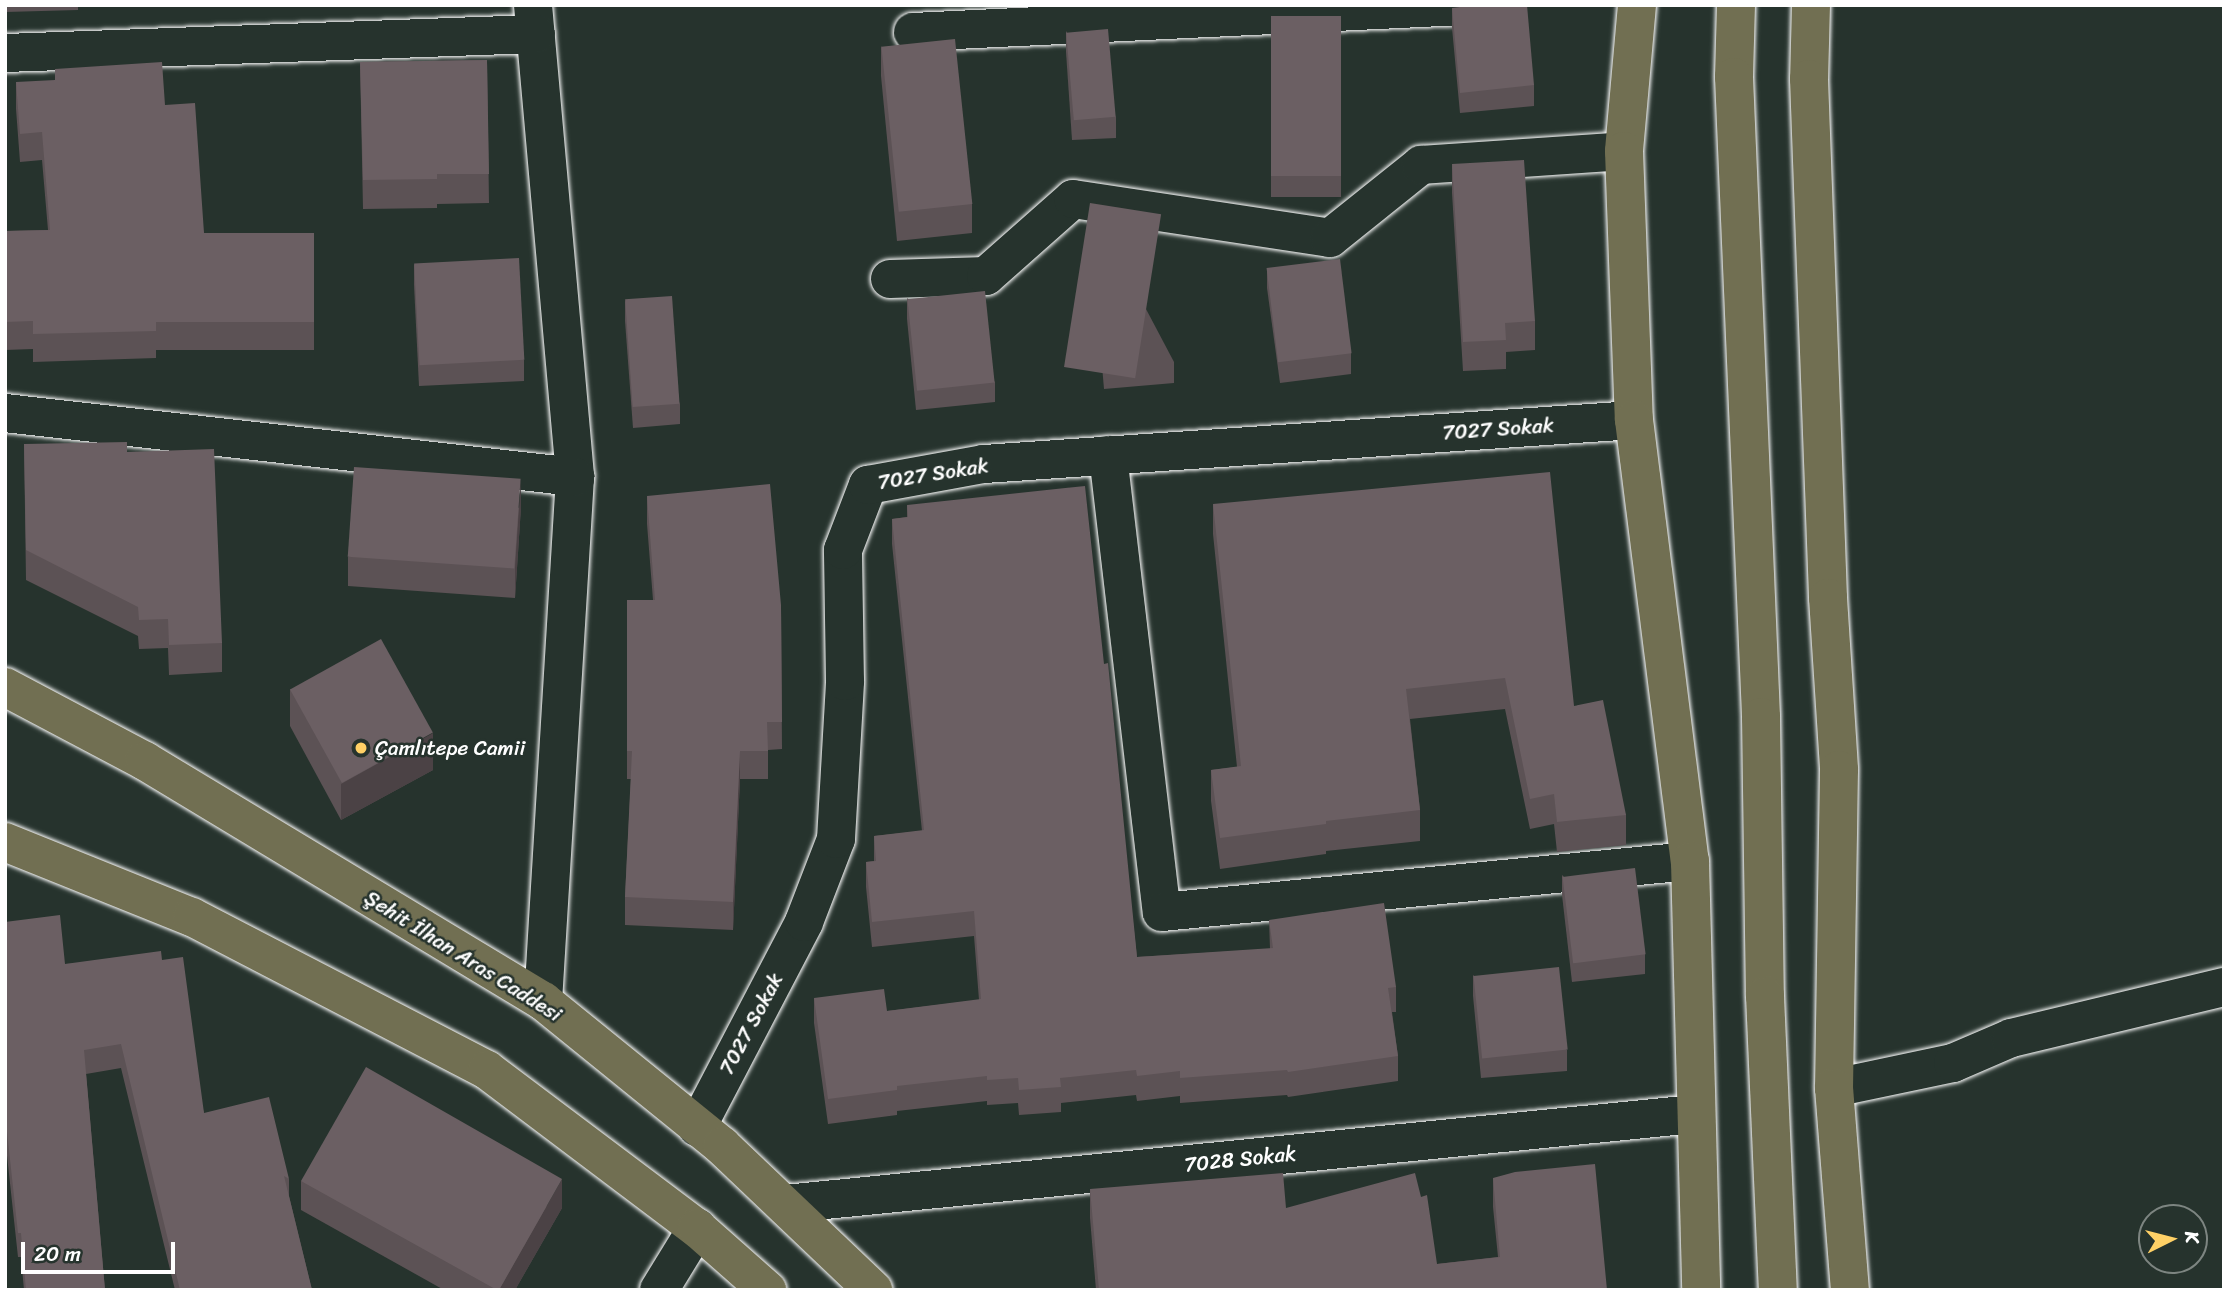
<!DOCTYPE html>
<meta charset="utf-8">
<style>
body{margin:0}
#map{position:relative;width:2229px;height:1295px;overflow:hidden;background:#26332d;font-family:Sriracha,sans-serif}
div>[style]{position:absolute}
.roads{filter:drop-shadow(0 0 2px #fff) drop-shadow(0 0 2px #fff)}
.minor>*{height:38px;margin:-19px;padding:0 19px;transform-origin:19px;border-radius:19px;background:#26332d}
.major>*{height:38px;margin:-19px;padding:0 19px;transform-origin:19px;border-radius:19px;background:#716f52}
.wall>*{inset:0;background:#5c5255;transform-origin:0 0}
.shaded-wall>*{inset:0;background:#4b4245}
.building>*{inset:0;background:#6b5f63;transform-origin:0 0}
.dots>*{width:19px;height:19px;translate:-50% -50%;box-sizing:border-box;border:4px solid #26332d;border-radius:50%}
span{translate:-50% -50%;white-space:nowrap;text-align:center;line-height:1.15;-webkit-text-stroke:5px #26332d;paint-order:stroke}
.street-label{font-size:21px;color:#fff}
.poi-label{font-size:21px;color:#fff}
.left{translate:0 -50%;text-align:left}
.frame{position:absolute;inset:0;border:7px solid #fff;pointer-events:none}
.north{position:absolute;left:2138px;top:1204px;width:70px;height:70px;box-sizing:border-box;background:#26332d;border:2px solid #7d8581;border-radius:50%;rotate:84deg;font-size:19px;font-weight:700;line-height:28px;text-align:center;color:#fff}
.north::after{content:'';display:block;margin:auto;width:24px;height:32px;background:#ffd166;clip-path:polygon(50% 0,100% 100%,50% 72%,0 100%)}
.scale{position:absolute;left:21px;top:1242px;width:154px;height:32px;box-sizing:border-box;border:4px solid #fff;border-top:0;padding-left:9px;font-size:21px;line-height:24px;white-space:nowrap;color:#fff;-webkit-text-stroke:5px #26332d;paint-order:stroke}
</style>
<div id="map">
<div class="roads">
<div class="minor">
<div style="left:533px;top:5px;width:474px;rotate:84.9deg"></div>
<div style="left:575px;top:477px;width:525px;rotate:93.49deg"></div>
<div style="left:913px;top:32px;width:571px;rotate:-2.71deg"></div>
<div style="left:5px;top:53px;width:531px;rotate:-2.05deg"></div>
<div style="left:890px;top:279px;width:96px;rotate:-1.8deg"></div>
<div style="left:986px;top:276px;width:116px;rotate:-41.5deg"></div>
<div style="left:1073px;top:199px;width:260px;rotate:8.6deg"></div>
<div style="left:1330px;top:238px;width:117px;rotate:-38.7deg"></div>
<div style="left:1421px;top:165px;width:203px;rotate:-3.9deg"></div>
<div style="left:5px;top:413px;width:574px;rotate:6.41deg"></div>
<div style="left:1108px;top:455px;width:460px;rotate:83.3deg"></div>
<div style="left:1162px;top:912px;width:530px;rotate:-5.52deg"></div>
<div style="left:1834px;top:1088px;width:122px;rotate:-11.9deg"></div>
<div style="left:1953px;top:1063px;width:63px;rotate:-23.3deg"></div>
<div style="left:2011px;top:1038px;width:219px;rotate:-13.5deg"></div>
<div style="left:697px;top:1127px;width:231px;rotate:-62.4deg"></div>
<div style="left:804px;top:922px;width:89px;rotate:-68.9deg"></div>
<div style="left:836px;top:839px;width:158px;rotate:-86.7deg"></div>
<div style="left:845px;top:681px;width:131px;rotate:-90.9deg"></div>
<div style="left:843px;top:550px;width:70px;rotate:-69deg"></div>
<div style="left:868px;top:485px;width:118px;rotate:-10.3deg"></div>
<div style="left:984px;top:464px;width:651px;rotate:-3.87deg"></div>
<div style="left:785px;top:1204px;width:914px;rotate:-5.65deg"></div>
<div style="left:659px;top:1290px;width:73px;rotate:-58.5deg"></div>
</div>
<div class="major">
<div style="left:1637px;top:5px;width:147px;rotate:95.1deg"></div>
<div style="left:1624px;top:151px;width:269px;rotate:87.9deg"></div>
<div style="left:1634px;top:420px;width:445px;rotate:82.8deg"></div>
<div style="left:1690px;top:861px;width:429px;rotate:88.5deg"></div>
<div style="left:1736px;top:5px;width:72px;rotate:91.6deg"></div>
<div style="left:1734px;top:77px;width:641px;rotate:87.58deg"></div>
<div style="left:1761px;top:717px;width:279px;rotate:89.2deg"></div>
<div style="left:1765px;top:996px;width:294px;rotate:87.5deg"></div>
<div style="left:1811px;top:5px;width:74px;rotate:91.5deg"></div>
<div style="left:1809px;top:79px;width:519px;rotate:87.9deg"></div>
<div style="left:1828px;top:598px;width:172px;rotate:86.3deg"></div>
<div style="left:1839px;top:770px;width:318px;rotate:90.9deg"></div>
<div style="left:1834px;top:1088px;width:203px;rotate:85.5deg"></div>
<div style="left:5px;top:687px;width:158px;rotate:27.9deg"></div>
<div style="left:145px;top:761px;width:465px;rotate:31.1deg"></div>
<div style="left:543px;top:1001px;width:230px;rotate:39deg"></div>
<div style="left:722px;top:1146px;width:209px;rotate:43.6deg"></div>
<div style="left:5px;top:842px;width:201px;rotate:21.9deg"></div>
<div style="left:192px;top:917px;width:332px;rotate:27.4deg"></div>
<div style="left:487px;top:1070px;width:263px;rotate:37deg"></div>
<div style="left:697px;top:1228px;width:94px;rotate:41.5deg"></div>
</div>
</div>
<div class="wall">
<div style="clip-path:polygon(5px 5px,78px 5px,78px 10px,5px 12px)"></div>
<div style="clip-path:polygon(1452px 8px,1534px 85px,1534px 106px,1460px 113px,1452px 28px)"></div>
<div style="left:1341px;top:16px;width:181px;height:70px;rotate:90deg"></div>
<div style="clip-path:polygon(1066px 31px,1116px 117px,1116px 138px,1072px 140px,1066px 52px)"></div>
<div style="clip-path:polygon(881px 46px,972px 204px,972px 233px,897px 241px,881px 76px)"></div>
<div style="clip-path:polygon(487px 60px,489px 203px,437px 204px,437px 208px,363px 209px,360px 62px)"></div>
<div style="clip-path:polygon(16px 82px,165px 105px,204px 233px,314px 233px,314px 350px,156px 350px,156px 358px,33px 362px,33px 349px,5px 350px,5px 231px,48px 230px,42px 160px,20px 162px,16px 109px)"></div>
<div style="clip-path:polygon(1452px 164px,1535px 321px,1535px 350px,1506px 352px,1506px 369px,1463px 371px,1452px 193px)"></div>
<div style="clip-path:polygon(1090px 203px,1174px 362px,1174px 383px,1104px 389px,1090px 224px)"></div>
<div style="clip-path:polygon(414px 264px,524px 360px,524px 381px,419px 386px,414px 285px)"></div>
<div style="clip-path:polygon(1267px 268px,1351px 353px,1351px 374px,1280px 383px,1267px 288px)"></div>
<div style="clip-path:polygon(907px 298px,995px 382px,995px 402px,916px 410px,907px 319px)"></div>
<div style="clip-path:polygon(625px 300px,680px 404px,680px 424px,633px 428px,625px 321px)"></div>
<div style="clip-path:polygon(24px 444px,127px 452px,222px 643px,222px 672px,169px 675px,168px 648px,139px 649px,138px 636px,26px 580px)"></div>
<div style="clip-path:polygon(647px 496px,781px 605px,782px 749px,768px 750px,768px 779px,740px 779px,733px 930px,625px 925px,625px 897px,631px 779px,627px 779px,627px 600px,653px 600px,647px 524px)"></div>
<div style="clip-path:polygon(1213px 504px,1574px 706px,1626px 815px,1626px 845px,1557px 852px,1554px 824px,1530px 829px,1505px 709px,1410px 719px,1420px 810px,1420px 841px,1326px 851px,1326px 854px,1220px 869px,1211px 801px,1211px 770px,1237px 767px,1213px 534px)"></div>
<div style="clip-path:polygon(907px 505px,1104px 664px,1137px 957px,1270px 949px,1269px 920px,1396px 987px,1396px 1012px,1392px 1012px,1398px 1056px,1398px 1081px,1288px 1097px,1287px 1095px,1180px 1103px,1180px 1096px,1137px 1101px,1136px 1095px,1061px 1103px,1061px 1112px,1019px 1115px,1018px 1103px,987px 1105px,987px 1101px,897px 1111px,897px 1115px,828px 1124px,814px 1023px,814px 998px,887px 1011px,979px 1000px,974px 936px,872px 947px,866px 887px,866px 862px,874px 861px,874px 836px,922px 831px,892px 544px,892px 519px,907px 517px)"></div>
<div style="clip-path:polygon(521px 507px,515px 598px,348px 586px,348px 557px)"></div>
<div style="clip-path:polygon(290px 689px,433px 770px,341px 820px,290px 726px)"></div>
<div style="clip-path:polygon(1562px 875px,1645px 954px,1645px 974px,1572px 982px,1562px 895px)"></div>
<div style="clip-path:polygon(5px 922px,65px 964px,162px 960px,204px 1113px,289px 1179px,289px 1196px,312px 1290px,175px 1290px,121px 1068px,86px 1074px,105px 1290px,24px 1290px,21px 1257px,18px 1257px,5px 1137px)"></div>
<div style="clip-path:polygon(1473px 975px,1567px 1050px,1567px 1071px,1481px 1078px,1473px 996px)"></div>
<div style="clip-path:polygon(1493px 1178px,1607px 1290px,1096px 1290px,1090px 1218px,1090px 1189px,1286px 1208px,1437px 1264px,1498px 1257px,1493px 1207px)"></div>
<div style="clip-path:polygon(301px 1181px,562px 1208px,515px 1290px,444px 1290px,301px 1210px)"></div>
</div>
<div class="shaded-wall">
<div style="clip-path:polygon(521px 478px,521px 507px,515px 598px,515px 568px)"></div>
<div style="clip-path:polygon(433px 733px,433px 770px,341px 820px,341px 784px)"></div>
<div style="clip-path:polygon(740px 751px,740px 779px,733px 930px,733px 902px)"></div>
<div style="clip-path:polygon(562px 1179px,562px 1208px,515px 1290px,499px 1290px)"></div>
</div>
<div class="building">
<div style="clip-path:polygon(1475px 5px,1527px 5px,1534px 85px,1460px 93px,1452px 8px)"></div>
<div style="left:1341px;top:16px;width:160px;height:70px;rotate:90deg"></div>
<div style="left:1108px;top:29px;width:88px;height:42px;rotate:85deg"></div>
<div style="left:955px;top:39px;width:166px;height:74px;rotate:84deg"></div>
<div style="clip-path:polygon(487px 60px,489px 174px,437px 174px,437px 179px,363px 180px,360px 62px)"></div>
<div style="clip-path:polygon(162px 62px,165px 105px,195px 103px,204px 233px,314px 233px,314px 322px,156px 322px,156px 331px,33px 334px,33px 321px,5px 322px,5px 231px,50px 230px,42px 132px,20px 134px,16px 82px,55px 80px,55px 69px)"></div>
<div style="clip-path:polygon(1524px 160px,1535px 321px,1505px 323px,1506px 340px,1463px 342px,1452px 164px)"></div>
<div style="left:1090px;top:203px;width:72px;height:166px;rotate:9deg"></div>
<div style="left:519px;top:258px;width:102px;height:105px;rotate:87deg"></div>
<div style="left:1340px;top:259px;width:95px;height:74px;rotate:83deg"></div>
<div style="left:985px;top:291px;width:92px;height:78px;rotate:84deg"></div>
<div style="left:672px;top:296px;width:108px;height:47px;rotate:86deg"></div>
<div style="clip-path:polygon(127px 442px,127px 452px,214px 449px,222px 643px,169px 645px,168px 619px,139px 620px,138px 607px,26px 550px,24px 444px)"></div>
<div style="left:354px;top:467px;width:167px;height:90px;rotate:4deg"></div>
<div style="clip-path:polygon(1550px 472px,1574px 706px,1603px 700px,1626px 815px,1557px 822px,1554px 794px,1530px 799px,1505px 678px,1406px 689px,1420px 810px,1326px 821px,1326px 824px,1220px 838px,1211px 770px,1241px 766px,1213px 504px)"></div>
<div style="clip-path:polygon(770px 484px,781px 605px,782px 722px,767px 722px,768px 751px,740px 751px,733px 902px,625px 897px,632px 751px,627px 751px,627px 600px,655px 600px,647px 496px)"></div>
<div style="clip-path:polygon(1085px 486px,1104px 664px,1108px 663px,1137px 957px,1273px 948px,1269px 920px,1384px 903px,1396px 987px,1388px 988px,1398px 1056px,1288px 1072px,1287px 1070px,1180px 1078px,1180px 1071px,1137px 1076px,1136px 1070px,1060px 1078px,1061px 1087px,1019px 1090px,1018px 1078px,987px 1080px,987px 1076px,897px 1086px,897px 1090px,828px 1099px,814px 998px,884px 989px,887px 1011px,981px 999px,974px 911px,872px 922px,866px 862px,876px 861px,874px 836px,924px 830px,892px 519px,908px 517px,907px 505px)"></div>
<div style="left:381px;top:639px;width:107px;height:104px;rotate:61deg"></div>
<div style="left:1635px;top:868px;width:87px;height:73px;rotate:83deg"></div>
<div style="clip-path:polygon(60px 915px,65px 964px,161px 951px,162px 960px,183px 957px,204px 1113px,269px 1097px,289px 1179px,284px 1176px,312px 1290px,180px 1290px,121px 1044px,84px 1050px,105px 1290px,26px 1290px,21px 1233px,18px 1233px,5px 1113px,5px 922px)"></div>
<div style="left:1559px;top:967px;width:83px;height:86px;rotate:84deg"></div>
<div style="clip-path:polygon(366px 1067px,562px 1179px,499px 1290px,497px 1290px,301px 1181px)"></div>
<div style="clip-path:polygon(1595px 1164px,1607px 1290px,1099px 1290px,1090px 1189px,1283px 1173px,1286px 1208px,1415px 1173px,1421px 1197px,1427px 1195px,1437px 1264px,1500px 1257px,1493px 1178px,1515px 1172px)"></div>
</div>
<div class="dots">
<div style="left:361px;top:748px;background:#ffd166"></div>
</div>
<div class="street-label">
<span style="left:1498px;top:429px;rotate:-4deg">7027 Sokak</span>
<span style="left:933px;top:474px;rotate:-9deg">7027 Sokak</span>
<span style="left:463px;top:956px;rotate:32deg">Şehit İlhan Aras Caddesi</span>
<span style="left:751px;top:1024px;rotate:-62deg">7027 Sokak</span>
<span style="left:1240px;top:1159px;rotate:-6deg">7028 Sokak</span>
</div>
<div class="poi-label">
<span class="left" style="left:375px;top:748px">Çamlıtepe Camii</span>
</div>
<div class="frame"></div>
<div class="north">K</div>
<div class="scale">20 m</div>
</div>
